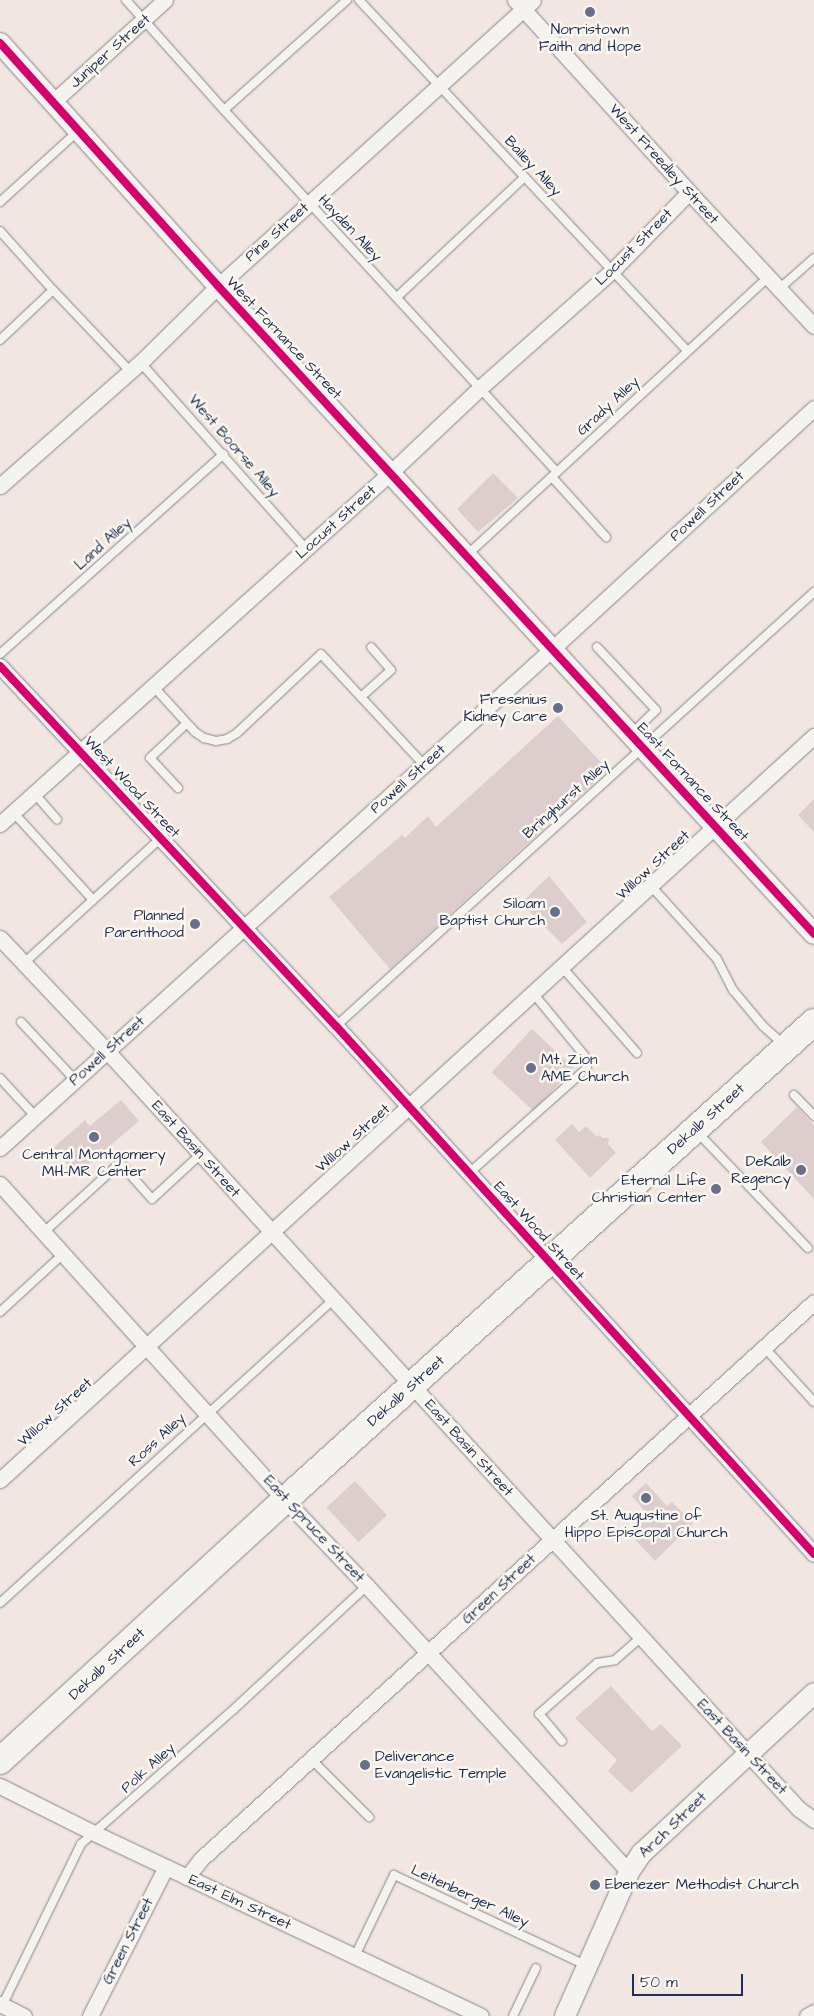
<!DOCTYPE html>
<style>
body{margin:0}
#map{position:relative;width:814px;height:2016px;overflow:hidden;background:#f1e6e1;font-family:"Architects Daughter",sans-serif}
div>[style]{position:absolute}
.building>*{inset:0;background:#ddcecd;transform-origin:0 0}
.roads{filter:drop-shadow(0 0 1px #87868d) drop-shadow(0 0 1px #87868d)}
.lane>*{height:8px;margin:-4px;padding:0 4px;transform-origin:4px;border-radius:4px;background:#f5f3ef}
.street>*{height:15px;margin:-7.5px;padding:0 7.5px;transform-origin:7.5px;border-radius:7.5px;background:#f5f3ef}
.secondary>*{height:20px;margin:-10px;padding:0 10px;transform-origin:10px;border-radius:10px;background:#f5f3ef}
.highway>*{height:26px;margin:-13px;padding:0 13px;transform-origin:13px;border-radius:13px;background:#f5f3ef}
.cycleway>*{height:8px;margin:-4px;padding:0 4px;transform-origin:4px;border-radius:4px;background:#d6006c}
.dots>*{width:14px;height:14px;translate:-50% -50%;box-sizing:border-box;border:2px solid #fbf7ec;border-radius:50%}
span{translate:-50% -50%;white-space:nowrap;text-align:center;line-height:1.15;-webkit-text-stroke:5px #fbf7ec;paint-order:stroke}
.poi-label{font-size:15px;color:#1b2f5e}
.right{translate:-100% -50%;text-align:right}
.left{translate:0 -50%;text-align:left}
.street-label{font-size:15px;color:#1b2f5e}
.scale{position:absolute;left:632px;top:1974px;width:111px;height:22px;box-sizing:border-box;border:2px solid #1b2f5e;border-top:0;padding-left:6px;font-size:15px;line-height:18px;white-space:nowrap;color:#1b2f5e;-webkit-text-stroke:4px #fbf7ec;paint-order:stroke}
</style>
<div id="map">
<div class="building">
<div style="clip-path:polygon(493px 473px,518px 498px,478px 532px,457px 509px)"></div>
<div style="clip-path:polygon(558px 716px,608px 770px,390px 969px,329px 897px,402px 835px,405px 838px,428px 816px,436px 827px)"></div>
<div style="clip-path:polygon(814px 799px,814px 832px,798px 815px)"></div>
<div style="clip-path:polygon(549px 876px,587px 922px,562px 944px,521px 903px)"></div>
<div style="left:532px;top:1029px;width:57px;height:59px;rotate:43deg"></div>
<div style="clip-path:polygon(121px 1100px,139px 1121px,76px 1175px,53px 1148px,85px 1120px,90px 1126px)"></div>
<div style="clip-path:polygon(797px 1107px,814px 1125px,814px 1199px,761px 1142px)"></div>
<div style="clip-path:polygon(572px 1124px,579px 1132px,586px 1126px,597px 1137px,600px 1135px,602px 1138px,609px 1138px,608px 1144px,616px 1153px,590px 1178px,555px 1140px)"></div>
<div style="left:355px;top:1481px;width:47px;height:39px;rotate:47deg"></div>
<div style="clip-path:polygon(646px 1483px,667px 1506px,672px 1502px,693px 1523px,655px 1561px,629px 1533px,648px 1515px,632px 1496px)"></div>
<div style="clip-path:polygon(611px 1686px,652px 1731px,661px 1724px,682px 1746px,631px 1793px,608px 1771px,617px 1760px,575px 1718px)"></div>
</div>
<div class="roads">
<div class="lane">
<div style="left:126px;top:0;width:147px;rotate:48.3deg"></div>
<div style="left:224px;top:110px;width:492px;rotate:47.4deg"></div>
<div style="left:359px;top:0;width:480px;rotate:46.9deg"></div>
<div style="left:224px;top:110px;width:165px;rotate:-41.8deg"></div>
<div style="left:0;top:202px;width:105px;rotate:-42.3deg"></div>
<div style="left:0;top:231px;width:79px;rotate:48.1deg"></div>
<div style="left:53px;top:290px;width:112px;rotate:46.5deg"></div>
<div style="left:779px;top:289px;width:47px;rotate:-41.5deg"></div>
<div style="left:397px;top:297px;width:175px;rotate:-43.2deg"></div>
<div style="left:0;top:340px;width:73px;rotate:-43.3deg"></div>
<div style="left:140px;top:362px;width:250px;rotate:48.4deg"></div>
<div style="left:552px;top:477px;width:81px;rotate:48deg"></div>
<div style="left:467px;top:555px;width:410px;rotate:-42.7deg"></div>
<div style="left:597px;top:647px;width:86px;rotate:46.9deg"></div>
<div style="left:656px;top:710px;width:35px;rotate:136deg"></div>
<div style="left:0;top:654px;width:300px;rotate:-41.8deg"></div>
<div style="left:153px;top:686px;width:62px;rotate:47.6deg"></div>
<div style="left:195px;top:732px;width:11px;rotate:34deg"></div>
<div style="left:204px;top:738px;width:12px;rotate:14deg"></div>
<div style="left:216px;top:741px;width:11px;rotate:-10deg"></div>
<div style="left:227px;top:739px;width:12px;rotate:-31deg"></div>
<div style="left:237px;top:733px;width:115px;rotate:-43.2deg"></div>
<div style="left:321px;top:654px;width:151px;rotate:47.1deg"></div>
<div style="left:361px;top:697px;width:40px;rotate:-42deg"></div>
<div style="left:391px;top:670px;width:30px;rotate:-131deg"></div>
<div style="left:178px;top:788px;width:41px;rotate:-133deg"></div>
<div style="left:150px;top:758px;width:50px;rotate:-43.4deg"></div>
<div style="left:34px;top:793px;width:35px;rotate:49deg"></div>
<div style="left:13px;top:812px;width:119px;rotate:47.7deg"></div>
<div style="left:651px;top:886px;width:98px;rotate:47.9deg"></div>
<div style="left:717px;top:959px;width:35px;rotate:63deg"></div>
<div style="left:733px;top:990px;width:47px;rotate:50.2deg"></div>
<div style="left:763px;top:1026px;width:27px;rotate:42deg"></div>
<div style="left:24px;top:963px;width:185px;rotate:-42.4deg"></div>
<div style="left:562px;top:967px;width:114px;rotate:48.9deg"></div>
<div style="left:21px;top:1022px;width:79px;rotate:47deg"></div>
<div style="left:336px;top:1026px;width:646px;rotate:-42.24deg"></div>
<div style="left:0;top:1078px;width:52px;rotate:47.4deg"></div>
<div style="left:794px;top:1095px;width:29px;rotate:46deg"></div>
<div style="left:698px;top:1133px;width:159px;rotate:46.3deg"></div>
<div style="left:468px;top:1174px;width:159px;rotate:-41.7deg"></div>
<div style="left:587px;top:1068px;width:13px;rotate:-103deg"></div>
<div style="left:584px;top:1055px;width:80px;rotate:-129.4deg"></div>
<div style="left:43px;top:1233px;width:104px;rotate:-42.3deg"></div>
<div style="left:120px;top:1163px;width:48px;rotate:48.4deg"></div>
<div style="left:152px;top:1199px;width:67px;rotate:-42.6deg"></div>
<div style="left:0;top:1312px;width:86px;rotate:-42.6deg"></div>
<div style="left:764px;top:1347px;width:74px;rotate:47.7deg"></div>
<div style="left:0;top:1603px;width:452px;rotate:-42.3deg"></div>
<div style="left:562px;top:1741px;width:35px;rotate:-130deg"></div>
<div style="left:539px;top:1714px;width:77px;rotate:-41.3deg"></div>
<div style="left:597px;top:1663px;width:18px;rotate:-9deg"></div>
<div style="left:615px;top:1660px;width:35px;rotate:-41deg"></div>
<div style="left:312px;top:1760px;width:81px;rotate:45deg"></div>
<div style="left:355px;top:1956px;width:90px;rotate:-64.3deg"></div>
<div style="left:394px;top:1875px;width:213px;rotate:25.2deg"></div>
<div style="left:1px;top:2008px;width:182px;rotate:-64deg"></div>
<div style="left:81px;top:1844px;width:204px;rotate:-41.4deg"></div>
<div style="left:234px;top:1709px;width:181px;rotate:-42.8deg"></div>
<div style="left:513px;top:2016px;width:53px;rotate:-64.4deg"></div>
</div>
<div class="street">
<div style="left:515px;top:0;width:259px;rotate:47.8deg"></div>
<div style="left:689px;top:192px;width:183px;rotate:47deg"></div>
<div style="left:54px;top:101px;width:150px;rotate:-42.3deg"></div>
<div style="left:0;top:486px;width:193px;rotate:-41.4deg"></div>
<div style="left:145px;top:358px;width:103px;rotate:-44.6deg"></div>
<div style="left:218px;top:286px;width:425px;rotate:-42.2deg"></div>
<div style="left:0;top:666px;width:492px;rotate:47deg"></div>
<div style="left:336px;top:1026px;width:712px;rotate:47.85deg"></div>
<div style="left:0;top:824px;width:525px;rotate:-41.99deg"></div>
<div style="left:390px;top:473px;width:125px;rotate:-43.4deg"></div>
<div style="left:481px;top:387px;width:176px;rotate:-41.6deg"></div>
<div style="left:613px;top:270px;width:109px;rotate:-45.7deg"></div>
<div style="left:0;top:938px;width:156px;rotate:46.6deg"></div>
<div style="left:107px;top:1051px;width:951px;rotate:47.64deg"></div>
<div style="left:748px;top:1754px;width:75px;rotate:47.2deg"></div>
<div style="left:799px;top:1809px;width:19px;rotate:36deg"></div>
<div style="left:0;top:1148px;width:744px;rotate:-42.11deg"></div>
<div style="left:552px;top:649px;width:356px;rotate:-42.6deg"></div>
<div style="left:0;top:1184px;width:426px;rotate:48deg"></div>
<div style="left:285px;top:1500px;width:119px;rotate:46.4deg"></div>
<div style="left:367px;top:1586px;width:388px;rotate:47.5deg"></div>
<div style="left:0;top:1480px;width:1103px;rotate:-42.43deg"></div>
<div style="left:0;top:1786px;width:103px;rotate:26.6deg"></div>
<div style="left:92px;top:1832px;width:430px;rotate:25.3deg"></div>
<div style="left:187px;top:1877px;width:23px;rotate:-52deg"></div>
<div style="left:201px;top:1859px;width:828px;rotate:-42.26deg"></div>
<div style="left:0;top:2004px;width:27px;rotate:27deg"></div>
<div style="left:90px;top:2016px;width:167px;rotate:-63deg"></div>
<div style="left:807px;top:2016px;width:8px;rotate:-30deg"></div>
</div>
<div class="secondary">
<div style="left:0;top:43px;width:326px;rotate:48.1deg"></div>
<div style="left:218px;top:286px;width:880px;rotate:47.39deg"></div>
<div style="left:565px;top:2016px;width:158px;rotate:-66deg"></div>
<div style="left:629px;top:1872px;width:23px;rotate:-56deg"></div>
<div style="left:642px;top:1853px;width:235px;rotate:-42.9deg"></div>
</div>
<div class="highway">
<div style="left:0;top:1761px;width:386px;rotate:-42.5deg"></div>
<div style="left:285px;top:1500px;width:713px;rotate:-42.1deg"></div>
</div>
</div>
<div class="cycleway">
<div style="left:0;top:43px;width:326px;rotate:48.1deg"></div>
<div style="left:218px;top:286px;width:880px;rotate:47.39deg"></div>
<div style="left:0;top:666px;width:492px;rotate:47deg"></div>
<div style="left:336px;top:1026px;width:712px;rotate:47.85deg"></div>
</div>
<div class="dots">
<div style="left:590px;top:12px;background:#666f8c"></div>
<div style="left:558px;top:708px;background:#666f8c"></div>
<div style="left:555px;top:912px;background:#666f8c"></div>
<div style="left:195px;top:924px;background:#666f8c"></div>
<div style="left:531px;top:1068px;background:#666f8c"></div>
<div style="left:94px;top:1137px;background:#666f8c"></div>
<div style="left:801px;top:1170px;background:#666f8c"></div>
<div style="left:716px;top:1189px;background:#666f8c"></div>
<div style="left:646px;top:1498px;background:#666f8c"></div>
<div style="left:365px;top:1765px;background:#666f8c"></div>
<div style="left:595px;top:1885px;background:#666f8c"></div>
</div>
<div class="poi-label">
<span style="left:590px;top:38px">Norristown<br>Faith and Hope</span>
<span class="right" style="left:547px;top:708px">Fresenius<br>Kidney Care</span>
<span class="right" style="left:545px;top:912px">Siloam<br>Baptist Church</span>
<span class="right" style="left:184px;top:924px">Planned<br>Parenthood</span>
<span class="left" style="left:541px;top:1068px">Mt. Zion<br>AME Church</span>
<span style="left:94px;top:1163px">Central Montgomery<br>MH-MR Center</span>
<span class="right" style="left:791px;top:1170px">DeKalb<br>Regency</span>
<span class="right" style="left:706px;top:1189px">Eternal Life<br>Christian Center</span>
<span style="left:646px;top:1524px">St. Augustine of<br>Hippo Episcopal Church</span>
<span class="left" style="left:375px;top:1765px">Deliverance<br>Evangelistic Temple</span>
<span class="left" style="left:605px;top:1885px">Ebenezer Methodist Church</span>
</div>
<div class="street-label">
<span style="left:110px;top:51px;rotate:-42deg">Juniper Street</span>
<span style="left:664px;top:164px;rotate:48deg">West Freedley Street</span>
<span style="left:533px;top:166px;rotate:47deg">Bailey Alley</span>
<span style="left:350px;top:228px;rotate:47deg">Hayden Alley</span>
<span style="left:277px;top:232px;rotate:-42deg">Pine Street</span>
<span style="left:634px;top:247px;rotate:-45deg">Locust Street</span>
<span style="left:284px;top:338px;rotate:47deg">West Fornance Street</span>
<span style="left:608px;top:406px;rotate:-43deg">Grady Alley</span>
<span style="left:234px;top:446px;rotate:49deg">West Boorse Alley</span>
<span style="left:707px;top:506px;rotate:-43deg">Powell Street</span>
<span style="left:336px;top:522px;rotate:-42deg">Locust Street</span>
<span style="left:103px;top:544px;rotate:-42deg">Land Alley</span>
<span style="left:408px;top:779px;rotate:-42deg">Powell Street</span>
<span style="left:693px;top:782px;rotate:47deg">East Fornance Street</span>
<span style="left:132px;top:787px;rotate:47deg">West Wood Street</span>
<span style="left:566px;top:799px;rotate:-42deg">Bringhurst Alley</span>
<span style="left:653px;top:865px;rotate:-43deg">Willow Street</span>
<span style="left:107px;top:1051px;rotate:-42deg">Powell Street</span>
<span style="left:706px;top:1119px;rotate:-42deg">Dekalb Street</span>
<span style="left:353px;top:1138px;rotate:-42deg">Willow Street</span>
<span style="left:196px;top:1149px;rotate:48deg">East Basin Street</span>
<span style="left:539px;top:1231px;rotate:48deg">East Wood Street</span>
<span style="left:406px;top:1391px;rotate:-42deg">Dekalb Street</span>
<span style="left:55px;top:1412px;rotate:-42deg">Willow Street</span>
<span style="left:157px;top:1440px;rotate:-43deg">Ross Alley</span>
<span style="left:469px;top:1448px;rotate:48deg">East Basin Street</span>
<span style="left:314px;top:1529px;rotate:47deg">East Spruce Street</span>
<span style="left:499px;top:1589px;rotate:-43deg">Green Street</span>
<span style="left:107px;top:1664px;rotate:-43deg">Dekalb Street</span>
<span style="left:742px;top:1747px;rotate:47deg">East Basin Street</span>
<span style="left:148px;top:1768px;rotate:-42deg">Polk Alley</span>
<span style="left:673px;top:1825px;rotate:-44deg">Arch Street</span>
<span style="left:470px;top:1896px;rotate:25deg">Leitenberger Alley</span>
<span style="left:240px;top:1902px;rotate:25deg">East Elm Street</span>
<span style="left:128px;top:1941px;rotate:-63deg">Green Street</span>
</div>
<div class="scale">50 m</div>
</div>
